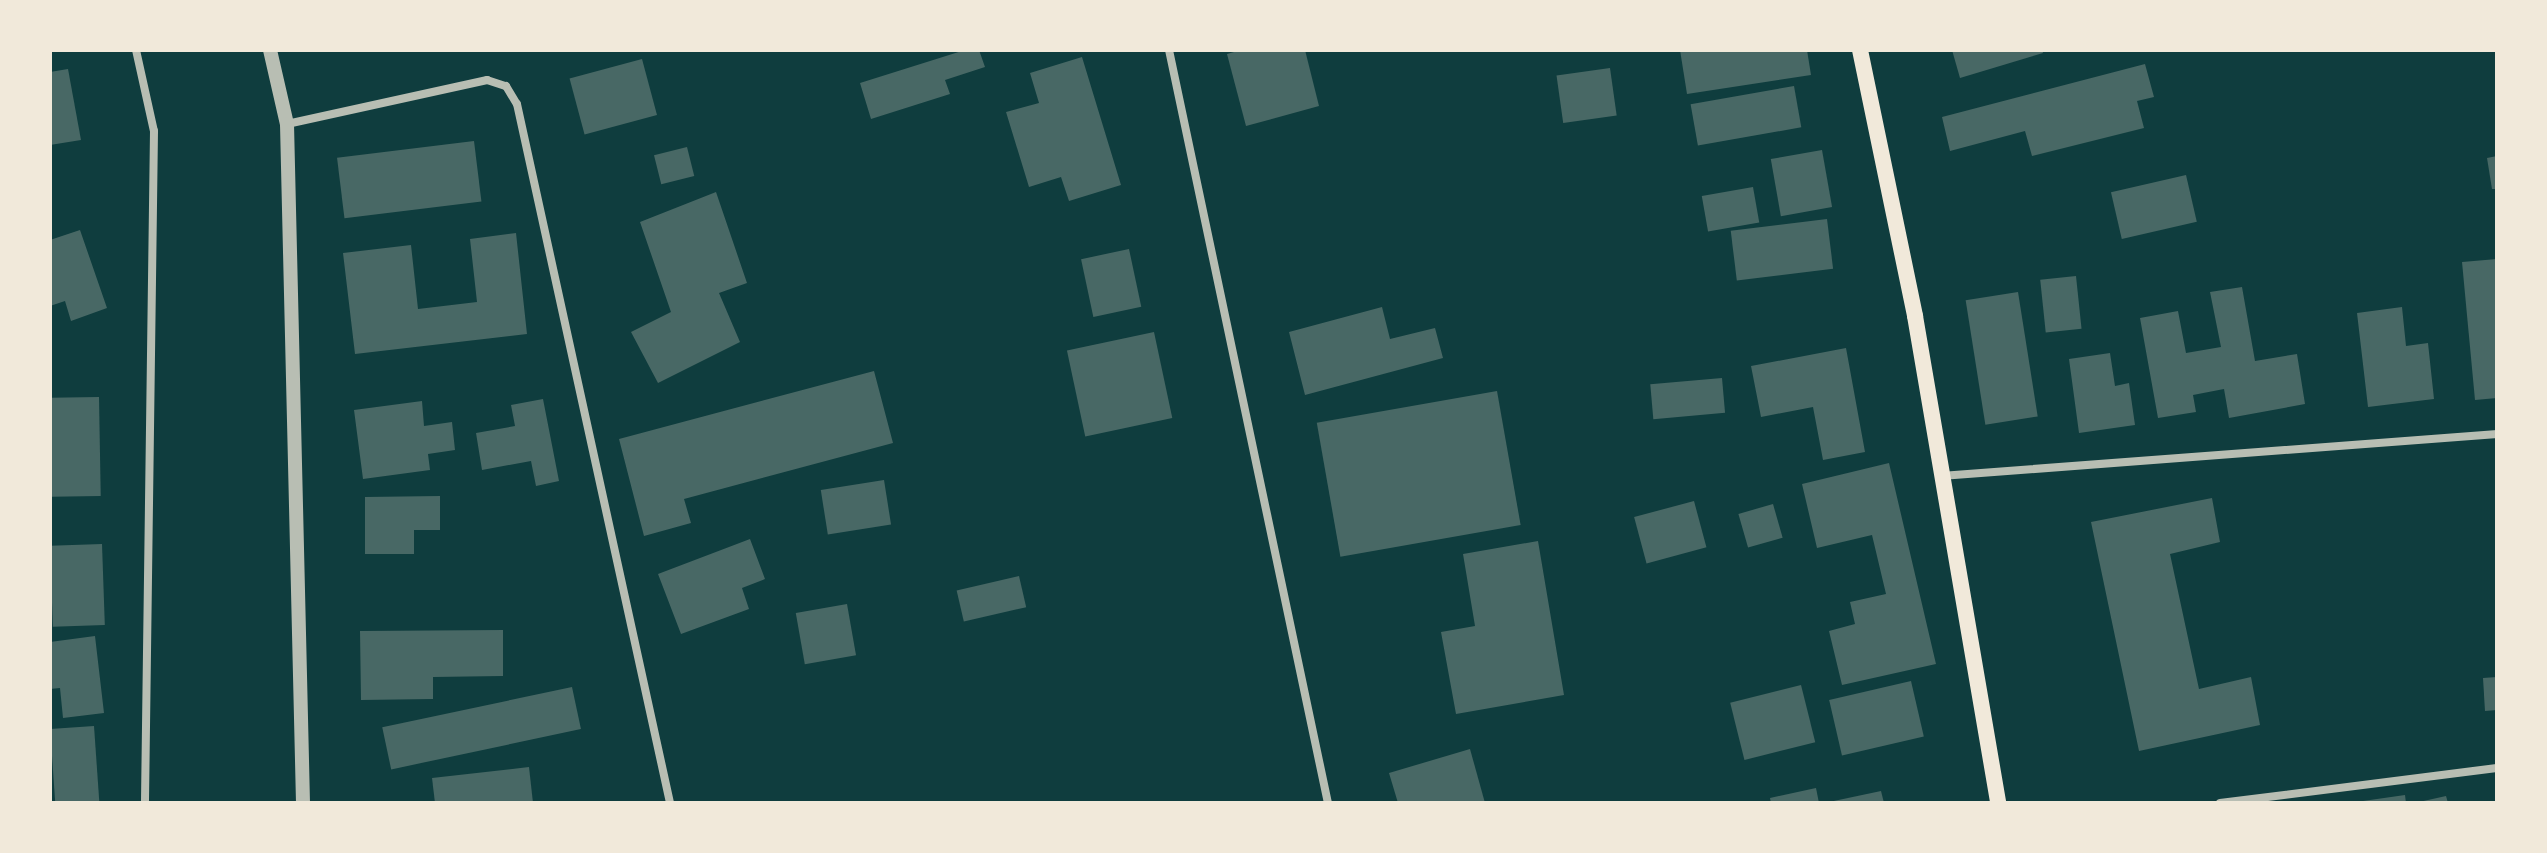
<!DOCTYPE html>
<style>
body{margin:0}
#map{position:relative;width:2547px;height:853px;overflow:hidden;background:#0f3d3e;font-family:Helvetica,sans-serif}
div>[style]{position:absolute}
.building>*{inset:0;background:#486865;transform-origin:0 0}
.minor>*{height:8px;margin:-4px;padding:0 4px;transform-origin:4px;border-radius:4px;background:#b8beb3}
.tertiary>*{height:14px;margin:-7px;padding:0 7px;transform-origin:7px;border-radius:7px;background:#b8beb3}
.secondary>*{height:16px;margin:-8px;padding:0 8px;transform-origin:8px;border-radius:8px;background:#f1e9da}
span{translate:-50% -50%;white-space:nowrap;text-align:center;line-height:1.15;-webkit-text-stroke:6px #f1e9da;paint-order:stroke}
.frame{position:absolute;inset:0;border:52px solid #f1e9da;pointer-events:none}
</style>
<div id="map">
<div class="building">
<div style="clip-path:polygon(965px 50px,979px 50px,985px 67px,945px 80px,950px 94px,871px 119px,860px 83px)"></div>
<div style="clip-path:polygon(1241px 50px,1305px 50px,1319px 106px,1246px 126px,1227px 54px)"></div>
<div style="clip-path:polygon(1680px 50px,1807px 50px,1811px 75px,1687px 94px)"></div>
<div style="clip-path:polygon(1952px 50px,2042px 50px,2043px 53px,1960px 78px)"></div>
<div style="clip-path:polygon(1082px 57px,1121px 185px,1069px 201px,1061px 177px,1029px 187px,1006px 112px,1039px 103px,1030px 73px)"></div>
<div style="left:642px;top:59px;width:58px;height:75px;rotate:75deg"></div>
<div style="clip-path:polygon(2145px 64px,2154px 97px,2137px 101px,2144px 128px,2032px 156px,2025px 131px,1950px 151px,1942px 117px)"></div>
<div style="left:1610px;top:68px;width:48px;height:54px;rotate:82deg"></div>
<div style="clip-path:polygon(68px 69px,81px 140px,50px 145px,50px 72px)"></div>
<div style="left:1794px;top:86px;width:42px;height:105px;rotate:80deg"></div>
<div style="left:474px;top:141px;width:61px;height:138px;rotate:83deg"></div>
<div style="left:687px;top:147px;width:30px;height:34px;rotate:76deg"></div>
<div style="left:1822px;top:150px;width:58px;height:52px;rotate:80deg"></div>
<div style="clip-path:polygon(2497px 156px,2497px 189px,2492px 189px,2487px 158px)"></div>
<div style="left:2186px;top:175px;width:48px;height:77px;rotate:77deg"></div>
<div style="left:1753px;top:187px;width:36px;height:52px;rotate:80deg"></div>
<div style="clip-path:polygon(716px 192px,747px 283px,719px 293px,740px 342px,658px 383px,631px 332px,671px 312px,640px 222px)"></div>
<div style="left:1827px;top:219px;width:50px;height:97px;rotate:83deg"></div>
<div style="clip-path:polygon(80px 230px,107px 308px,71px 321px,65px 301px,50px 306px,50px 240px)"></div>
<div style="clip-path:polygon(516px 233px,527px 334px,355px 354px,343px 253px,411px 245px,418px 309px,477px 302px,470px 239px)"></div>
<div style="left:1129px;top:249px;width:59px;height:49px;rotate:78deg"></div>
<div style="clip-path:polygon(2497px 259px,2497px 398px,2475px 400px,2462px 262px)"></div>
<div style="left:2076px;top:276px;width:53px;height:36px;rotate:84deg"></div>
<div style="clip-path:polygon(2242px 287px,2255px 361px,2297px 354px,2305px 404px,2229px 418px,2224px 389px,2193px 395px,2196px 412px,2158px 418px,2140px 318px,2178px 311px,2186px 353px,2221px 347px,2210px 292px)"></div>
<div style="left:2018px;top:292px;width:126px;height:53px;rotate:81deg"></div>
<div style="clip-path:polygon(1382px 307px,1390px 339px,1435px 328px,1443px 358px,1305px 395px,1289px 332px)"></div>
<div style="clip-path:polygon(2402px 307px,2406px 346px,2428px 343px,2434px 399px,2368px 407px,2357px 313px)"></div>
<div style="left:1154px;top:332px;width:88px;height:89px;rotate:78deg"></div>
<div style="clip-path:polygon(1846px 348px,1865px 452px,1823px 460px,1813px 407px,1761px 417px,1751px 366px)"></div>
<div style="clip-path:polygon(2110px 353px,2115px 386px,2129px 383px,2135px 425px,2079px 433px,2069px 359px)"></div>
<div style="clip-path:polygon(874px 371px,893px 443px,684px 499px,691px 523px,644px 536px,619px 439px)"></div>
<div style="left:1722px;top:378px;width:35px;height:72px;rotate:85deg"></div>
<div style="left:1497px;top:391px;width:136px;height:183px;rotate:80deg"></div>
<div style="left:99px;top:397px;width:99px;height:49px;rotate:89deg"></div>
<div style="clip-path:polygon(543px 399px,559px 481px,536px 486px,531px 461px,482px 470px,476px 433px,515px 426px,511px 405px)"></div>
<div style="clip-path:polygon(422px 401px,424px 426px,452px 422px,455px 450px,428px 454px,430px 470px,363px 479px,354px 410px)"></div>
<div style="clip-path:polygon(1889px 463px,1936px 664px,1842px 685px,1829px 631px,1855px 624px,1850px 602px,1886px 594px,1872px 535px,1817px 548px,1802px 484px)"></div>
<div style="left:884px;top:480px;width:45px;height:64px;rotate:81deg"></div>
<div style="clip-path:polygon(440px 496px,440px 530px,414px 530px,414px 554px,365px 554px,365px 497px)"></div>
<div style="clip-path:polygon(2212px 498px,2220px 542px,2170px 554px,2199px 689px,2251px 677px,2260px 725px,2139px 751px,2091px 522px)"></div>
<div style="left:1694px;top:501px;width:48px;height:62px;rotate:75deg"></div>
<div style="left:1773px;top:504px;width:35px;height:36px;rotate:74deg"></div>
<div style="clip-path:polygon(750px 539px,765px 579px,742px 588px,749px 609px,681px 634px,658px 574px)"></div>
<div style="clip-path:polygon(1538px 541px,1564px 695px,1456px 714px,1441px 632px,1475px 626px,1463px 554px)"></div>
<div style="left:102px;top:544px;width:81px;height:52px;rotate:88deg"></div>
<div style="left:1019px;top:576px;width:32px;height:64px;rotate:77deg"></div>
<div style="left:847px;top:604px;width:52px;height:52px;rotate:80deg"></div>
<div style="clip-path:polygon(503px 630px,503px 676px,433px 677px,433px 699px,361px 700px,360px 631px)"></div>
<div style="clip-path:polygon(95px 636px,104px 713px,63px 718px,60px 688px,50px 689px,50px 642px)"></div>
<div style="clip-path:polygon(2497px 677px,2497px 710px,2485px 711px,2483px 678px)"></div>
<div style="left:1911px;top:681px;width:57px;height:84px;rotate:77deg"></div>
<div style="left:1801px;top:685px;width:59px;height:73px;rotate:76deg"></div>
<div style="left:572px;top:687px;width:43px;height:194px;rotate:78deg"></div>
<div style="left:94px;top:726px;width:77px;height:44px;rotate:86deg"></div>
<div style="clip-path:polygon(1470px 749px,1485px 803px,1398px 803px,1389px 773px)"></div>
<div style="clip-path:polygon(529px 767px,533px 803px,435px 803px,432px 778px)"></div>
<div style="clip-path:polygon(1816px 788px,1819px 803px,1771px 803px,1770px 798px)"></div>
<div style="clip-path:polygon(1881px 791px,1884px 803px,1829px 803px,1829px 802px)"></div>
<div style="clip-path:polygon(2405px 795px,2406px 803px,2364px 803px,2363px 801px)"></div>
<div style="clip-path:polygon(2446px 796px,2448px 803px,2419px 803px,2419px 802px)"></div>
</div>
<div class="minor">
<div style="left:136px;top:50px;width:83px;rotate:77.5deg"></div>
<div style="left:154px;top:131px;width:672px;rotate:90.77deg"></div>
<div style="left:1169px;top:50px;width:770px;rotate:78.08deg"></div>
<div style="left:287px;top:124px;width:205px;rotate:-12.4deg"></div>
<div style="left:487px;top:80px;width:20px;rotate:18deg"></div>
<div style="left:506px;top:86px;width:21px;rotate:59deg"></div>
<div style="left:517px;top:104px;width:716px;rotate:77.65deg"></div>
<div style="left:1941px;top:476px;width:558px;rotate:-4.32deg"></div>
<div style="left:2220px;top:803px;width:279px;rotate:-7.2deg"></div>
</div>
<div class="tertiary">
<div style="left:270px;top:50px;width:76px;rotate:77.1deg"></div>
<div style="left:287px;top:124px;width:679px;rotate:88.65deg"></div>
</div>
<div class="secondary">
<div style="left:1860px;top:50px;width:272px;rotate:78.3deg"></div>
<div style="left:1915px;top:316px;width:494px;rotate:80.3deg"></div>
</div>
<div class="frame"></div>
</div>
